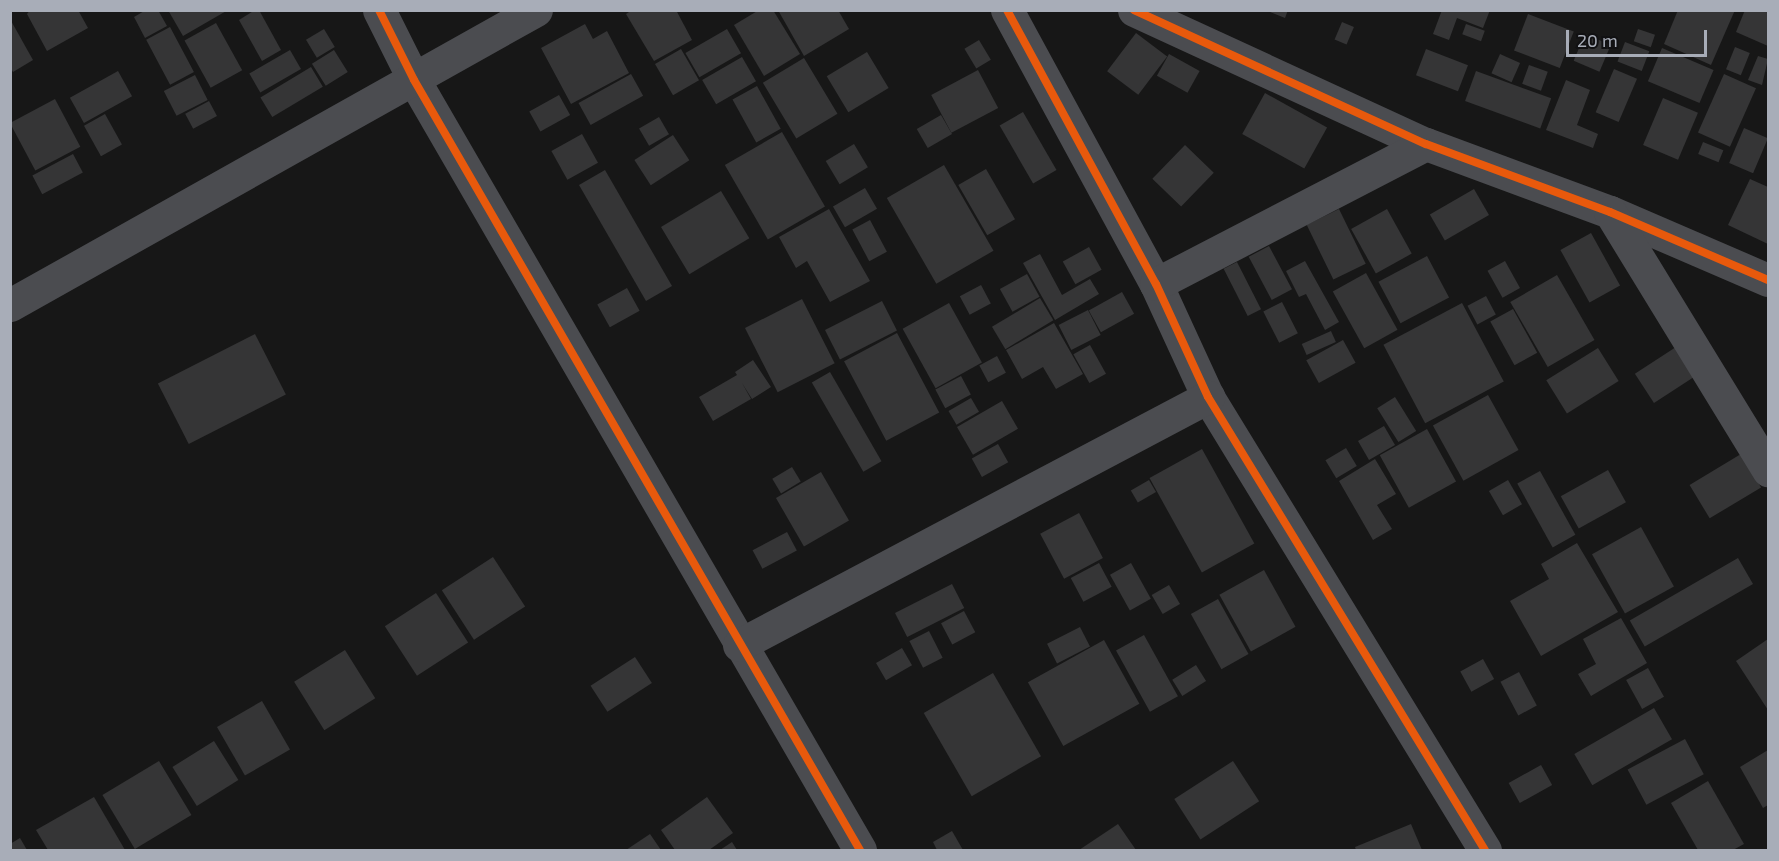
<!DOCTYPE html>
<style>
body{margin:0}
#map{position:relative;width:1779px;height:861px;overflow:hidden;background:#171717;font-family:"Exo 2",sans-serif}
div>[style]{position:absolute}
.building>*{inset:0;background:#353536;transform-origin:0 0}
.minor>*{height:33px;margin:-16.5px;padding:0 16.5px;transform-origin:16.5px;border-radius:16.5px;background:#4b4c50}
.cycleway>*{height:8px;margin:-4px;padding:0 4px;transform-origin:4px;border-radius:4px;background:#e8590c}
span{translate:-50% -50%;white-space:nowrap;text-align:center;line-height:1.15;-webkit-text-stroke:4.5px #111113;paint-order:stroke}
.frame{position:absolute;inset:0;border:12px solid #a8adb8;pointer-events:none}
.scale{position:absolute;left:1566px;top:30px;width:141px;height:27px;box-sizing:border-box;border:3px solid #a8adb8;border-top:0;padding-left:8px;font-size:18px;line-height:21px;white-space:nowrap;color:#a8adb8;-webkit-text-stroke:4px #111113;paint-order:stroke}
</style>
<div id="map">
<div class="building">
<div style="clip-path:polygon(30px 10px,78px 10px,88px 28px,47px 51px,27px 14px)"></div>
<div style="clip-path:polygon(146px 10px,158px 10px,167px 26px,145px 38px,134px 17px)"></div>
<div style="clip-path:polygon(168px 10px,228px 10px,183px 36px)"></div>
<div style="clip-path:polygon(255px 10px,259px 10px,281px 50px,262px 61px,239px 20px)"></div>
<div style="clip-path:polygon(632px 10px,676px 10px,692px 40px,654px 61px,626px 14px)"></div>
<div style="clip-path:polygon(759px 10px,773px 10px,800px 54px,764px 76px,734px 25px)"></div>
<div style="clip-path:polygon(778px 10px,838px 10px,849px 29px,804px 56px)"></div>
<div style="clip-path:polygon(1265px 10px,1288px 10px,1285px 18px)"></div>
<div style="clip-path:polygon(1442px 10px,1490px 10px,1483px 28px,1457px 18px,1449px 40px,1433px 34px)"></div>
<div style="clip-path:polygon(1678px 10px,1735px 10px,1711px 65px,1664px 44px)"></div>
<div style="clip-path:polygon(1745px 10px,1768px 10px,1768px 46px,1736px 32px)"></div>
<div style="left:1528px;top:14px;width:49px;height:39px;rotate:21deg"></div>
<div style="clip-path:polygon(10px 19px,33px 60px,13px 72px,10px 67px)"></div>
<div style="left:1342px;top:22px;width:13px;height:19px;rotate:23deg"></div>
<div style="left:216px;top:23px;width:54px;height:36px;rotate:61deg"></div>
<div style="clip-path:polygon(585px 24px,593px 39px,607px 31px,629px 73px,571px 104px,541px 48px)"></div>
<div style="left:1466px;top:24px;width:20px;height:11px;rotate:20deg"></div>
<div style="left:170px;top:27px;width:51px;height:27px;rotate:62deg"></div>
<div style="left:324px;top:29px;width:21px;height:21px;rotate:59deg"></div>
<div style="left:727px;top:29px;width:28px;height:48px;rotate:60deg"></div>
<div style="left:1638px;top:29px;width:18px;height:13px;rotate:19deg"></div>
<div style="left:1136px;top:33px;width:39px;height:48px;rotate:37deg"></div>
<div style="left:1585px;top:34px;width:28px;height:29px;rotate:23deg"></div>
<div style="left:979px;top:40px;width:23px;height:17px;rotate:59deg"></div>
<div style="left:1625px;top:42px;width:26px;height:21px;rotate:21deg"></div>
<div style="left:1735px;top:47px;width:16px;height:24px;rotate:22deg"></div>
<div style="left:1662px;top:48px;width:56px;height:36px;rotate:23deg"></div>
<div style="left:681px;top:49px;width:36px;height:30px;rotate:60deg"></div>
<div style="left:1426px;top:49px;width:45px;height:28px;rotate:21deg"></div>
<div style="left:290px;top:50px;width:22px;height:47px;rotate:60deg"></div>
<div style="left:334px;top:50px;width:26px;height:26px;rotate:58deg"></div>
<div style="left:867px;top:52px;width:42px;height:47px;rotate:59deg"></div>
<div style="left:1169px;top:54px;width:35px;height:25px;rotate:29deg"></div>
<div style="left:1500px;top:54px;width:22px;height:21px;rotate:24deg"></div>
<div style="clip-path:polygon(1758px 56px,1768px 59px,1762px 85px,1748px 80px)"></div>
<div style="left:742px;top:57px;width:28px;height:46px;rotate:60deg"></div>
<div style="left:804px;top:58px;width:65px;height:48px;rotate:59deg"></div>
<div style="left:1529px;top:65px;width:20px;height:20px;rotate:20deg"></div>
<div style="left:311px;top:67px;width:23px;height:59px;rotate:59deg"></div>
<div style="left:1614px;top:69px;width:25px;height:47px;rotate:23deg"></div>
<div style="left:978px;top:70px;width:43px;height:53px;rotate:62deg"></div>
<div style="left:118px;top:71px;width:29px;height:55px;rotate:61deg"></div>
<div style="left:1476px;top:71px;width:80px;height:32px;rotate:20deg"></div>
<div style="left:631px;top:74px;width:25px;height:60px;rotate:61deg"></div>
<div style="left:1724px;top:74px;width:35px;height:64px;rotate:24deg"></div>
<div style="left:195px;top:75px;width:28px;height:35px;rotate:63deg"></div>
<div style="clip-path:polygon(1566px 80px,1590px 90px,1577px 125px,1598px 134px,1593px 148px,1546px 130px)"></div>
<div style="left:757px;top:86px;width:49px;height:28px;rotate:61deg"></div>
<div style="left:1265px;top:93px;width:71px;height:47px;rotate:29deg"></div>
<div style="left:559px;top:95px;width:23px;height:34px;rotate:61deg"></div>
<div style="left:1663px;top:98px;width:38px;height:51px;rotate:23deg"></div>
<div style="left:55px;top:99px;width:54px;height:51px;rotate:62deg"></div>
<div style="left:209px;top:101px;width:17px;height:27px;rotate:62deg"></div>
<div style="left:1023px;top:112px;width:67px;height:27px;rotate:60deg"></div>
<div style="left:105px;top:114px;width:35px;height:24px;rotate:61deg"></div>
<div style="left:941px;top:115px;width:22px;height:28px;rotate:60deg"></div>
<div style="left:659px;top:117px;width:20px;height:23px;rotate:60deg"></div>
<div style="left:1744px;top:128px;width:26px;height:38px;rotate:23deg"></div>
<div style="left:782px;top:132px;width:86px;height:66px;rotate:60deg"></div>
<div style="left:582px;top:134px;width:33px;height:35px;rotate:61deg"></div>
<div style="left:673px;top:135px;width:30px;height:46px;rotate:57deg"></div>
<div style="left:1703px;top:142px;width:22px;height:13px;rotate:22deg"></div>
<div style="left:854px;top:144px;width:27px;height:33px;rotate:59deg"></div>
<div style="left:1185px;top:145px;width:40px;height:47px;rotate:44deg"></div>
<div style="left:73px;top:154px;width:21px;height:46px;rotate:62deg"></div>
<div style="left:944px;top:165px;width:99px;height:66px;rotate:60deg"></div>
<div style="left:986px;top:169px;width:58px;height:32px;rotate:60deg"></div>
<div style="left:605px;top:170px;width:134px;height:30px;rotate:60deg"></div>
<div style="clip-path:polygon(1750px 179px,1768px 187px,1768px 244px,1728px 225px)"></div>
<div style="left:865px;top:188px;width:24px;height:37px;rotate:60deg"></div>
<div style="left:1474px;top:189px;width:30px;height:51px;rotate:60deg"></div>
<div style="left:721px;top:191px;width:55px;height:70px;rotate:59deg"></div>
<div style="clip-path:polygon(829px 209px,870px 281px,830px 302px,807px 261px,796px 268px,779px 237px)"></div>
<div style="left:1339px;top:209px;width:61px;height:36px;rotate:64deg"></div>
<div style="left:1387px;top:209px;width:51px;height:41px;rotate:61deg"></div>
<div style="left:870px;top:220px;width:36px;height:20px;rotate:62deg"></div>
<div style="left:1591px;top:233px;width:60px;height:35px;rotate:61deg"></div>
<div style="left:1269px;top:246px;width:49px;height:23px;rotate:62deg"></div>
<div style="left:1089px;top:247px;width:26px;height:30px;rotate:61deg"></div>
<div style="clip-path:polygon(1040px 254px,1062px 295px,1090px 279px,1099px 294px,1055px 320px,1023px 263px)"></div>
<div style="left:1427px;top:256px;width:47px;height:55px;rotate:62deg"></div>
<div style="clip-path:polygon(1305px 261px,1339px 322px,1325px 330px,1306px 294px,1299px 297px,1286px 271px)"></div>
<div style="left:1505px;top:261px;width:31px;height:20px;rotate:61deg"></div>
<div style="left:1237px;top:262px;width:53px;height:15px;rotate:63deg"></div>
<div style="left:1366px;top:273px;width:65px;height:38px;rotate:61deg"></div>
<div style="left:1027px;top:274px;width:26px;height:31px;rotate:61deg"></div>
<div style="left:1557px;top:275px;width:75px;height:54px;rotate:60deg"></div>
<div style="left:981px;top:285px;width:21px;height:24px;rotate:62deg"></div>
<div style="left:627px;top:288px;width:26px;height:34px;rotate:61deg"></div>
<div style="left:1122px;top:292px;width:25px;height:38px;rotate:61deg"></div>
<div style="left:1486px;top:296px;width:21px;height:21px;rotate:62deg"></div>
<div style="left:1040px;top:298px;width:26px;height:56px;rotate:59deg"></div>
<div style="left:802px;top:299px;width:72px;height:64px;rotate:63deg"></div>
<div style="left:882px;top:301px;width:33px;height:64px;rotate:63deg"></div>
<div style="left:1282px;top:302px;width:35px;height:21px;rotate:63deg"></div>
<div style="left:949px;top:303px;width:68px;height:53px;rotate:61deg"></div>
<div style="left:1462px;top:303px;width:89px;height:89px;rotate:62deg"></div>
<div style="left:1513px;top:309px;width:50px;height:26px;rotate:61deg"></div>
<div style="left:1088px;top:310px;width:28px;height:33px;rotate:63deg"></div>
<div style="clip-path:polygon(1054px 323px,1083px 374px,1056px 389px,1043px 367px,1022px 379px,1006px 350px)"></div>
<div style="left:1331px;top:331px;width:12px;height:32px;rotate:66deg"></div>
<div style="left:897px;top:333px;width:90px;height:60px;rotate:62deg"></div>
<div style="left:255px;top:334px;width:68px;height:109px;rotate:63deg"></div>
<div style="left:1343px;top:340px;width:26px;height:42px;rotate:61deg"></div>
<div style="left:1090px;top:345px;width:33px;height:19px;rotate:61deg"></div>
<div style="left:1676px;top:347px;width:35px;height:49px;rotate:57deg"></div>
<div style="left:1598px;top:348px;width:39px;height:61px;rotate:58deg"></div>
<div style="left:997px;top:356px;width:19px;height:20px;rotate:62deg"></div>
<div style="clip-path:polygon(753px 360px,771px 387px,752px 399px,742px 383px,751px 399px,713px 421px,699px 397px,737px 375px,735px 372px)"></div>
<div style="left:830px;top:372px;width:103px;height:21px;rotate:60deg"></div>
<div style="left:961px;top:376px;width:21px;height:29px;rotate:62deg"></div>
<div style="left:1488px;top:395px;width:63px;height:63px;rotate:61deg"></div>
<div style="left:1395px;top:397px;width:40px;height:21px;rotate:58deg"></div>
<div style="left:971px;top:398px;width:16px;height:26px;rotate:60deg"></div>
<div style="left:1002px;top:401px;width:32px;height:52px;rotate:60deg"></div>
<div style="left:1384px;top:426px;width:22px;height:30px;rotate:60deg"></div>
<div style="left:1427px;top:429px;width:60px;height:54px;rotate:61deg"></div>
<div style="left:998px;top:444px;width:21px;height:30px;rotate:61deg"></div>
<div style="left:1346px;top:448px;width:21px;height:24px;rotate:59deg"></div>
<div style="left:1202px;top:449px;width:108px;height:60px;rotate:61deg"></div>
<div style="left:1741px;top:454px;width:39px;height:60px;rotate:59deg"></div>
<div style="clip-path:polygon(1375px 459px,1396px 494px,1377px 505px,1392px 529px,1373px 540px,1339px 481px)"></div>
<div style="left:792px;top:467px;width:17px;height:23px;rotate:59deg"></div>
<div style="left:1608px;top:470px;width:37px;height:54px;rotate:61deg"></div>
<div style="left:1540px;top:471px;width:73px;height:26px;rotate:61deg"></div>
<div style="left:821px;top:472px;width:56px;height:52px;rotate:60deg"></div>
<div style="left:1149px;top:480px;width:14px;height:21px;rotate:60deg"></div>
<div style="left:1508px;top:480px;width:28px;height:22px;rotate:60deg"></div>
<div style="left:1079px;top:513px;width:51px;height:44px;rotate:62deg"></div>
<div style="left:1641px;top:527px;width:68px;height:56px;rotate:61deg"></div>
<div style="left:787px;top:532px;width:21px;height:39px;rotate:62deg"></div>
<div style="clip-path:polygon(1577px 543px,1618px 612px,1541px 656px,1510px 601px,1549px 579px,1541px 564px)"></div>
<div style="left:493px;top:557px;width:59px;height:61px;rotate:57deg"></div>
<div style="left:1738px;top:558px;width:30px;height:125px;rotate:60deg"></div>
<div style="left:1099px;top:563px;width:27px;height:32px;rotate:62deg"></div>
<div style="left:1131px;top:563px;width:41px;height:24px;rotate:61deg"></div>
<div style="left:1264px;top:570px;width:65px;height:51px;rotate:61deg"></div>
<div style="left:952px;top:584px;width:27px;height:64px;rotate:63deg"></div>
<div style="left:1169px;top:585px;width:22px;height:20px;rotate:60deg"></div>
<div style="left:436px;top:593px;width:59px;height:61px;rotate:57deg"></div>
<div style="left:1218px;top:599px;width:63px;height:31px;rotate:61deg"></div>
<div style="left:964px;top:611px;width:24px;height:26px;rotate:62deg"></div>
<div style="clip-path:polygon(1621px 618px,1647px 663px,1591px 696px,1578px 674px,1596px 664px,1583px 639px)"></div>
<div style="left:1080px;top:627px;width:22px;height:37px;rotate:63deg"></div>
<div style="left:929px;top:631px;width:30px;height:22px;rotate:63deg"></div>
<div style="left:1144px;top:635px;width:70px;height:32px;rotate:61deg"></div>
<div style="clip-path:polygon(1768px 639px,1768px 710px,1736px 661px)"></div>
<div style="left:1104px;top:640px;width:73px;height:87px;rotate:61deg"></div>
<div style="left:902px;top:648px;width:20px;height:30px;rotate:60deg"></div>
<div style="left:345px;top:650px;width:57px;height:60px;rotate:58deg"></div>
<div style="left:635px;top:657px;width:31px;height:53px;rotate:57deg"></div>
<div style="left:1483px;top:659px;width:23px;height:26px;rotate:61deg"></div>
<div style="left:1196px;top:665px;width:19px;height:28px;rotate:58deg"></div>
<div style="left:1648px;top:668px;width:33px;height:25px;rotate:61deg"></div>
<div style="left:1519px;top:672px;width:38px;height:21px;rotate:62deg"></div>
<div style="left:993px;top:673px;width:96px;height:80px;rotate:60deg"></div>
<div style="left:262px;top:701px;width:56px;height:52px;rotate:60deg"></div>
<div style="left:1654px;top:708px;width:36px;height:92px;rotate:60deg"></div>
<div style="left:1685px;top:739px;width:40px;height:65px;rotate:62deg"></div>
<div style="left:214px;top:741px;width:46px;height:49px;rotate:58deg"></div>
<div style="clip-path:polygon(1768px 750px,1768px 805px,1763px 808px,1740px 767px)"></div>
<div style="left:159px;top:761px;width:63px;height:66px;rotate:59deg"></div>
<div style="left:1233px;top:761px;width:48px;height:70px;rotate:57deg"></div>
<div style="left:1541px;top:765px;width:23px;height:37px;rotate:61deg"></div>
<div style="clip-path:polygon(1708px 781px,1744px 844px,1733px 850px,1698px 850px,1671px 803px)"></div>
<div style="clip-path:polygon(94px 797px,125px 850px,48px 850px,36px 830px)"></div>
<div style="clip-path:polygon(707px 797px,733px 833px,709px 850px,675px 850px,661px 830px)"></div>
<div style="clip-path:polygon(1118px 824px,1136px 850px,1079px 850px)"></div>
<div style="clip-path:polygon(1411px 824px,1422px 850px,1356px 850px,1355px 847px)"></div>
<div style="clip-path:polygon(952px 831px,963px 850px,937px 850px,933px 842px)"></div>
<div style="clip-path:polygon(650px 834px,661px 850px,626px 850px)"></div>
<div style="clip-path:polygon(20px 838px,27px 850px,10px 850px,10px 844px)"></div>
<div style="clip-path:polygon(732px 842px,737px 850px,720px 850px)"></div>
</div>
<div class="minor">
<div style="left:379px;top:10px;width:78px;rotate:63.4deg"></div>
<div style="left:414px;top:80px;width:890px;rotate:59.92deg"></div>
<div style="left:1007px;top:10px;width:312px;rotate:61.5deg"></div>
<div style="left:1156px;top:284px;width:124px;rotate:65.3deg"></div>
<div style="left:1208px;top:397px;width:531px;rotate:58.56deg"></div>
<div style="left:1134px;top:10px;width:321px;rotate:24.7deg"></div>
<div style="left:1426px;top:144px;width:196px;rotate:20.3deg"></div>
<div style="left:1610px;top:212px;width:172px;rotate:23.3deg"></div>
<div style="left:1610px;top:212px;width:303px;rotate:58.5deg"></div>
<div style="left:1156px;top:284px;width:304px;rotate:-27.4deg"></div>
<div style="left:10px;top:305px;width:603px;rotate:-29.29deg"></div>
<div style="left:739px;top:645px;width:531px;rotate:-27.87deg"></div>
</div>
<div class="cycleway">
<div style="left:379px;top:10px;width:78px;rotate:63.4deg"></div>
<div style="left:414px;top:80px;width:890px;rotate:59.92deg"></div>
<div style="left:1007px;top:10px;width:312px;rotate:61.5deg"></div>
<div style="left:1156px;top:284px;width:124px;rotate:65.3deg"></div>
<div style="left:1208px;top:397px;width:531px;rotate:58.56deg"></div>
<div style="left:1134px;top:10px;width:321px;rotate:24.7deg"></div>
<div style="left:1426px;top:144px;width:196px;rotate:20.3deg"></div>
<div style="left:1610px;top:212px;width:172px;rotate:23.3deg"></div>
</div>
<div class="frame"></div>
<div class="scale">20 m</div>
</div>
